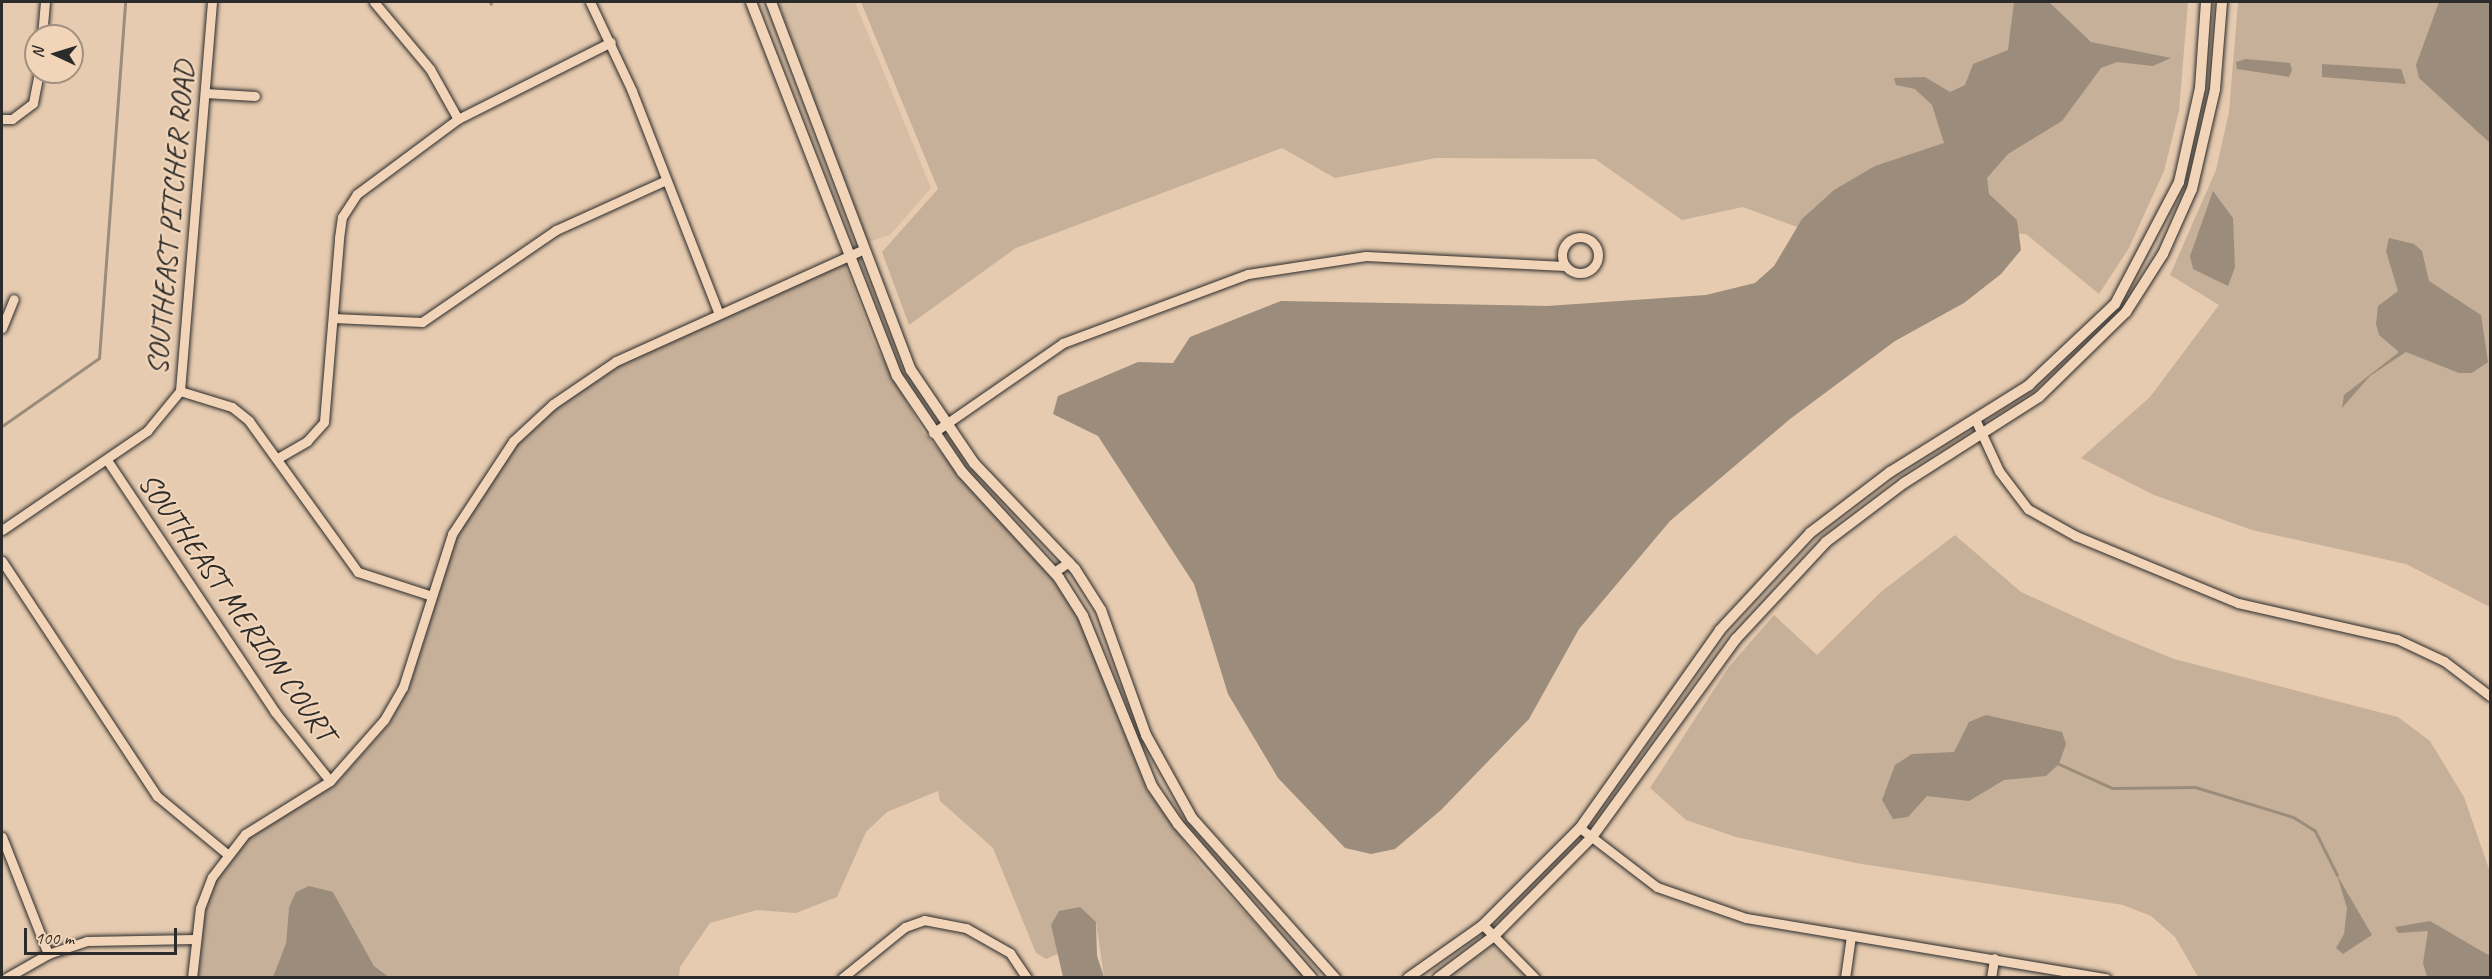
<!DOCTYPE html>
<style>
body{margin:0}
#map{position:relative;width:2492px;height:979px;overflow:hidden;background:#e6cbb0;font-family:Caveat,sans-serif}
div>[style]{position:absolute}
.built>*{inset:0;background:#d6bea5}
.green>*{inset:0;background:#c7b099}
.water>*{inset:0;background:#9b8c7b}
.stream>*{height:3px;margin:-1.5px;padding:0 1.5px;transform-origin:1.5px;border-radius:1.5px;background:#9b8c7b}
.roads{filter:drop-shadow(0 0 2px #2b2b2b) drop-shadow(0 0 2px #2b2b2b)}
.minor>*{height:9px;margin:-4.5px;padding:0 4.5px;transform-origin:4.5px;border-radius:4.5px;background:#f2d5b8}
.minor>.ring{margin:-4.5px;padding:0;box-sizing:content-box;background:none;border:9px solid #f2d5b8;border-radius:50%}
.tertiary>*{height:10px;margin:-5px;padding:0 5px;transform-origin:5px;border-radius:5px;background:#f2d5b8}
span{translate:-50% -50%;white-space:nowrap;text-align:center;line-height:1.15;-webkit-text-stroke:4.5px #f2d5b8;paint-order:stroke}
.street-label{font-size:30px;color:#2b2b2b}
.frame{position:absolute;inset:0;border:3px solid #2b2b2b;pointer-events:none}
.north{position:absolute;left:24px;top:24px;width:60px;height:60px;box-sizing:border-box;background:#f2d5b8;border:2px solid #a29180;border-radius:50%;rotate:274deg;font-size:16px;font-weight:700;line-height:24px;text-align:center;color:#2b2b2b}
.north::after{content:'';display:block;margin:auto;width:21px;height:27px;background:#2b2b2b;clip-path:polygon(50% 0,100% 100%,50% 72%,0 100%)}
.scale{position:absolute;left:24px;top:928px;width:153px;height:27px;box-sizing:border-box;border:3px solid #2b2b2b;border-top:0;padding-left:8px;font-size:18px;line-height:21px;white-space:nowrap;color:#2b2b2b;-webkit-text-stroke:4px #f2d5b8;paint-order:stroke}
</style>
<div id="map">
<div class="built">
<div style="clip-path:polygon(778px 2px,855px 2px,931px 188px,890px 235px,865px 243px)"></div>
<div style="clip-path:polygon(1493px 944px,1527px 977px,1448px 977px)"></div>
</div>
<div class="green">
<div style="clip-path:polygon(2188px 2px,2179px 111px,2164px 171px,2129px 248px,2099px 294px,2026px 234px,1800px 228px,1743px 207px,1682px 220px,1595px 159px,1436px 158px,1335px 178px,1282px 148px,1016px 248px,909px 325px,882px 252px,938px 189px,861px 2px)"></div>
<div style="clip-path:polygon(2238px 2px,2490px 2px,2490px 607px,2406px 564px,2252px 530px,2154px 495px,2081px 458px,2150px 397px,2219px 305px,2170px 275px,2216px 170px,2229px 112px)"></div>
<div style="clip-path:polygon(844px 263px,874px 343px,924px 433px,1054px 581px,1078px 618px,1147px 789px,1203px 868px,1305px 977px,1104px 977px,1096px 922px,1051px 925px,1060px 953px,1046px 959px,1036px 953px,993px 848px,940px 801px,938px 791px,887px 812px,866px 832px,837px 897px,796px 913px,757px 910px,710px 923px,680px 967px,679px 977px,389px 977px,374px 966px,333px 892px,289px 906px,286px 943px,273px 977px,198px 978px,205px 910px,217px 879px,249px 838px,338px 782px,389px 724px,409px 688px,457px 536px,518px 444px,557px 408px,619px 366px)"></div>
<div style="clip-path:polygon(1955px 535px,2021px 592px,2113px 634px,2174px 659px,2398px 717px,2430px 741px,2464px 797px,2490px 872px,2490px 977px,2198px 977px,2175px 937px,2151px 916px,2123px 905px,1856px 863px,1736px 837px,1686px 820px,1650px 788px,1728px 668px,1774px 615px,1817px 655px,1882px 591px)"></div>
</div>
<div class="water">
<div style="clip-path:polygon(2014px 2px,2049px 2px,2091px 42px,2171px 58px,2153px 66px,2117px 62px,2101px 68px,2062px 121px,2008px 154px,1987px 178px,1989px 194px,2017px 220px,2021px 250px,2001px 274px,1964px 303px,1895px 341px,1790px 419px,1670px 521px,1579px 629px,1529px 719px,1441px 810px,1395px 849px,1371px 854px,1345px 848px,1278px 778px,1228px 694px,1194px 584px,1098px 436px,1053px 414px,1058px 396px,1138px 362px,1173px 363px,1190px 337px,1281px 301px,1547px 306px,1706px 295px,1755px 283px,1774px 266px,1802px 219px,1834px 190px,1875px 166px,1944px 143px,1932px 105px,1915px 89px,1896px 85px,1894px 78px,1925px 77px,1950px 92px,1965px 85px,1973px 64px,2008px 50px)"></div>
<div style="clip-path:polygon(2439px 2px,2490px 2px,2490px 143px,2419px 78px,2416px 65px)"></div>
<div style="clip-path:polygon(2246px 59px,2290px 63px,2292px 70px,2289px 77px,2237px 69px,2236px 62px)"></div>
<div style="clip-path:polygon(2322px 64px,2401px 69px,2406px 84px,2322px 77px)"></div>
<div style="clip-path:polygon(2213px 191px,2233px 218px,2235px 267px,2228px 286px,2193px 269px,2190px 256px)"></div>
<div style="clip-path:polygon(2389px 238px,2414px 244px,2422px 251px,2429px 281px,2481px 315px,2488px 362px,2472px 373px,2459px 373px,2406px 352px,2370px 376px,2342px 408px,2344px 395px,2399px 352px,2379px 335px,2376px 324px,2378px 306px,2398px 291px,2386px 251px)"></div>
<div style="clip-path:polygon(1986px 715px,2062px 732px,2066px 744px,2059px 764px,2046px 776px,2004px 780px,1969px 801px,1927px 796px,1908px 817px,1893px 819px,1882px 800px,1895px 765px,1912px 754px,1954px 752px,1969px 722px)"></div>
<div style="clip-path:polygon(2337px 875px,2372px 935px,2343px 954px,2336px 948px,2344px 934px,2347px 908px)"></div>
<div style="clip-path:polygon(309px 886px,333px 892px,374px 966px,389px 977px,273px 977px,286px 943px,289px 907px,296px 892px)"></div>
<div style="clip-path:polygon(1080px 907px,1096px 922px,1097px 956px,1104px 977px,1063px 977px,1051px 925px,1059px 911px)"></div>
<div style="clip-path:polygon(2430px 921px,2490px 956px,2490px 977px,2427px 977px,2423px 963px,2428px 931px,2398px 933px,2395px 927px)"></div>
</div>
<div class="stream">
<div style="left:490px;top:2px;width:2px;rotate:63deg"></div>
<div style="left:2px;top:426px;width:118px;rotate:-35deg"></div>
<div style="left:99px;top:358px;width:357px;rotate:-85.8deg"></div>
<div style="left:2059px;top:764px;width:58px;rotate:24.4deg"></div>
<div style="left:2112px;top:788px;width:83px;rotate:-0.7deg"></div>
<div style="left:2195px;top:787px;width:102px;rotate:17deg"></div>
<div style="left:2293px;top:817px;width:26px;rotate:32deg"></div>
<div style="left:2315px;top:831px;width:49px;rotate:63.4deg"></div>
</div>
<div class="roads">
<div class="minor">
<div style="left:374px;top:2px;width:87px;rotate:50.1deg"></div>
<div style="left:430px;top:69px;width:57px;rotate:60.8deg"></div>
<div style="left:590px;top:2px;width:98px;rotate:64.7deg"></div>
<div style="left:632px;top:91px;width:239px;rotate:68.7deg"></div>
<div style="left:42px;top:36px;width:34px;rotate:-85deg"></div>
<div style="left:205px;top:93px;width:50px;rotate:3.4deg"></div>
<div style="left:2px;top:119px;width:10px"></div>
<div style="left:12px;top:119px;width:26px;rotate:-37deg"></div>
<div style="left:33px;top:103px;width:32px;rotate:-79deg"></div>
<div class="ring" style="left:1562px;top:237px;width:27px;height:27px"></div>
<div style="left:333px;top:318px;width:89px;rotate:2.6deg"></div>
<div style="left:422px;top:322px;width:163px;rotate:-34.5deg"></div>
<div style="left:556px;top:230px;width:119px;rotate:-24.4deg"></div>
<div style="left:2px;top:328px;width:31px;rotate:-68deg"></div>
<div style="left:180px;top:391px;width:54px;rotate:17.1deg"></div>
<div style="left:232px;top:407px;width:22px;rotate:39deg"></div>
<div style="left:249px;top:421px;width:186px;rotate:54.2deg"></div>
<div style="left:358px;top:572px;width:75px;rotate:17.9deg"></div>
<div style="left:1975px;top:419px;width:57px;rotate:65.2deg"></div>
<div style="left:1999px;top:471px;width:48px;rotate:52.7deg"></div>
<div style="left:2028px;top:509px;width:55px;rotate:29.4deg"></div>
<div style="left:2076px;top:536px;width:175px;rotate:22.5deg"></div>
<div style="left:2238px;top:603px;width:163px;rotate:12.8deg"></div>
<div style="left:2397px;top:639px;width:52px;rotate:25.1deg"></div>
<div style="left:2444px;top:661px;width:58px;rotate:37.3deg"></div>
<div style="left:933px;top:433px;width:158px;rotate:-34.7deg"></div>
<div style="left:1063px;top:343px;width:197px;rotate:-20.5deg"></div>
<div style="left:1248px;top:274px;width:119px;rotate:-8.7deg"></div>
<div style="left:1366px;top:256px;width:199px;rotate:2.9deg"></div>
<div style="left:278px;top:458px;width:34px;rotate:-30deg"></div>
<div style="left:307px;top:441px;width:25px;rotate:-48deg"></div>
<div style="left:324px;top:422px;width:185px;rotate:-85.3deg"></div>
<div style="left:339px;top:238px;width:21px;rotate:-82deg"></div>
<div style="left:342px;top:217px;width:27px;rotate:-57deg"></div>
<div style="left:357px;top:194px;width:126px;rotate:-36.6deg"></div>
<div style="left:458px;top:119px;width:171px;rotate:-26.7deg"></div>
<div style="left:107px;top:460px;width:303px;rotate:56.3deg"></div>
<div style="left:275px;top:712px;width:88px;rotate:51.4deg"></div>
<div style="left:2px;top:530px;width:176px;rotate:-34.3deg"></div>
<div style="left:147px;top:431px;width:52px;rotate:-50.5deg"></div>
<div style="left:180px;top:391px;width:390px;rotate:-85.3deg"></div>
<div style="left:2px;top:561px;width:282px;rotate:56.6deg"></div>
<div style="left:157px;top:796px;width:89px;rotate:39.6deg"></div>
<div style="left:1054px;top:572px;width:18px;rotate:-34deg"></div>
<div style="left:1580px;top:828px;width:97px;rotate:37.5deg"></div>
<div style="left:1657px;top:887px;width:94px;rotate:19.2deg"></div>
<div style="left:1746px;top:918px;width:365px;rotate:9.5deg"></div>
<div style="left:2px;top:837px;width:126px;rotate:68.5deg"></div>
<div style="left:1483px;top:925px;width:74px;rotate:45.5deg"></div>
<div style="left:6px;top:978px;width:48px;rotate:-29.7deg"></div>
<div style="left:48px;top:954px;width:41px;rotate:-18.4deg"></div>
<div style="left:87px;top:941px;width:108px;rotate:-1.1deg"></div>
<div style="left:192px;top:978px;width:70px;rotate:-83.5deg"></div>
<div style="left:200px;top:908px;width:33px;rotate:-69deg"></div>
<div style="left:212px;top:877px;width:54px;rotate:-52.5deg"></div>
<div style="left:245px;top:834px;width:100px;rotate:-31.9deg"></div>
<div style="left:330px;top:781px;width:81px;rotate:-48.5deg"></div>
<div style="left:384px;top:720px;width:38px;rotate:-60deg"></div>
<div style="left:403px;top:687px;width:161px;rotate:-72.2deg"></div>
<div style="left:452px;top:534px;width:111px;rotate:-56.7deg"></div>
<div style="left:513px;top:441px;width:54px;rotate:-42.8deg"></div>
<div style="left:553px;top:404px;width:76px;rotate:-34.3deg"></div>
<div style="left:616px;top:361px;width:270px;rotate:-24.3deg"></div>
<div style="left:842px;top:978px;width:81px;rotate:-39deg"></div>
<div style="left:905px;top:927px;width:20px;rotate:-20deg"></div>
<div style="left:924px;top:920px;width:43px;rotate:10.8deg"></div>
<div style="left:966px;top:928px;width:51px;rotate:29.6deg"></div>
<div style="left:1010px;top:953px;width:30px;rotate:56deg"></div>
<div style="left:1845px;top:978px;width:42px;rotate:-81.9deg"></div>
<div style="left:1991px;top:978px;width:20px;rotate:-81deg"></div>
</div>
<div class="tertiary">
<div style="left:751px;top:2px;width:401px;rotate:68.7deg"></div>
<div style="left:897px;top:376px;width:116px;rotate:55.9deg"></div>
<div style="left:962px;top:472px;width:144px;rotate:47.5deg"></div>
<div style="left:1059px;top:578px;width:45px;rotate:57.7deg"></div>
<div style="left:1083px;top:616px;width:183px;rotate:67.9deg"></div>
<div style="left:1152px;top:786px;width:46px;rotate:55.6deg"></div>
<div style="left:1178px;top:824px;width:204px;rotate:49deg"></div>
<div style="left:771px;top:2px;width:394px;rotate:69.2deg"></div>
<div style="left:911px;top:370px;width:112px;rotate:55.9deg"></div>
<div style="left:974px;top:463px;width:146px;rotate:46.4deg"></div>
<div style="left:1075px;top:569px;width:49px;rotate:57.6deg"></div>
<div style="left:1101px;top:610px;width:133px;rotate:70.2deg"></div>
<div style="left:1146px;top:735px;width:95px;rotate:61deg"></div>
<div style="left:1192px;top:818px;width:215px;rotate:48.2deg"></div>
<div style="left:1408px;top:978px;width:92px;rotate:-35.2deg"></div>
<div style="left:1483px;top:925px;width:137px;rotate:-45deg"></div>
<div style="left:1580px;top:828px;width:242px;rotate:-54.7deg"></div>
<div style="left:1720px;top:630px;width:132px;rotate:-47.1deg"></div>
<div style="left:1810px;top:533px;width:101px;rotate:-37.3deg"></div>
<div style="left:1890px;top:472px;width:164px;rotate:-32deg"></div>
<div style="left:2029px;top:385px;width:118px;rotate:-43.3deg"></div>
<div style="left:2115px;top:304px;width:138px;rotate:-62.3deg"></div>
<div style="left:2179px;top:182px;width:96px;rotate:-77.4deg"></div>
<div style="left:2200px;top:88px;width:86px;rotate:-86deg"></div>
<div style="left:1438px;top:978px;width:70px;rotate:-36.9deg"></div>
<div style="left:1494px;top:936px;width:139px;rotate:-45.3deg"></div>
<div style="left:1592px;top:837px;width:245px;rotate:-54deg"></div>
<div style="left:1736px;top:639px;width:132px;rotate:-47.1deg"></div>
<div style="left:1826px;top:542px;width:98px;rotate:-37.1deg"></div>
<div style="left:1904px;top:483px;width:160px;rotate:-32.5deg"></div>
<div style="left:2039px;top:397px;width:122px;rotate:-44.3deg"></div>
<div style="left:2126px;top:312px;width:69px;rotate:-57.5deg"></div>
<div style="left:2163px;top:254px;width:71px;rotate:-66deg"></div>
<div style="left:2192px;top:189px;width:103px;rotate:-77deg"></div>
<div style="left:2215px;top:89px;width:87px;rotate:-85.4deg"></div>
</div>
</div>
<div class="street-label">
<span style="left:170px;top:218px;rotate:-85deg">SOUTHEAST PITCHER ROAD</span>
<span style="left:237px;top:607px;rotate:55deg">SOUTHEAST MERION COURT</span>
</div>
<div class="frame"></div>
<div class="north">N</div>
<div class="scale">100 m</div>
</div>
